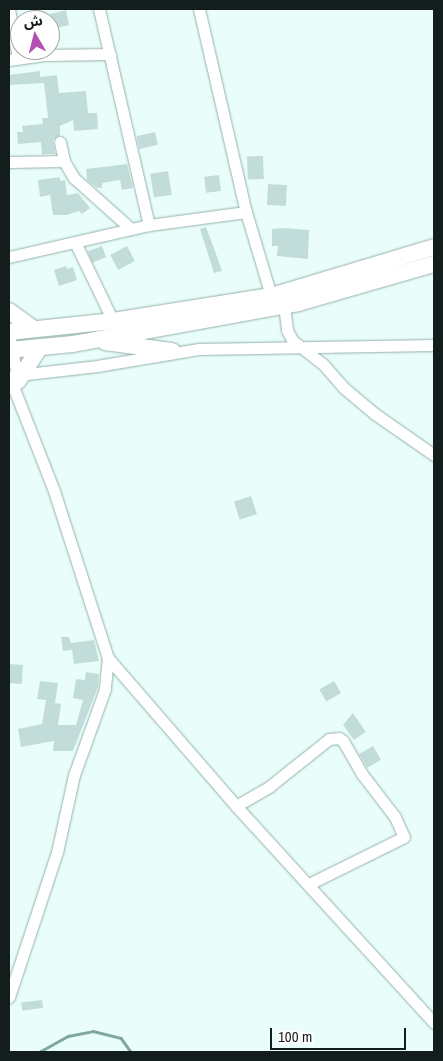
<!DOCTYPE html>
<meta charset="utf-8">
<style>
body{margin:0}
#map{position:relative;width:443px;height:1061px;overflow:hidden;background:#e9fefb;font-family:"Archivo Narrow","Noto Sans Arabic",sans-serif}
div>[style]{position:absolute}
.stream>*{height:2.5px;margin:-1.25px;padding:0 1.25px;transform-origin:1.25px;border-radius:1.25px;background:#7fa6a1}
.building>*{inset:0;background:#c2ddd9;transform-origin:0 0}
.roads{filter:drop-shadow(0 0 1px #96b0ac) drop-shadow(0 0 1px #96b0ac)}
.minor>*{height:11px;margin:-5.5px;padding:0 5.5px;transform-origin:5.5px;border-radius:5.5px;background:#fff}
.highway>*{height:16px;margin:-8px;padding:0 8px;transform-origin:8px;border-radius:8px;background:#fff}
span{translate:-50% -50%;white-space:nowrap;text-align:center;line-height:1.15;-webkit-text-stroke:4px #fff;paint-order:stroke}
.frame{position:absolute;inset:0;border:10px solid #131d1c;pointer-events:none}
.north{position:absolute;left:10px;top:10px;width:50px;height:50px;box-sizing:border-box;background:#fff;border:1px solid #a1a5a4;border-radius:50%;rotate:352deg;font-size:14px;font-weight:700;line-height:20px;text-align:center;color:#131d1c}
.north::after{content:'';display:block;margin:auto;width:18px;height:22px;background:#b44fb4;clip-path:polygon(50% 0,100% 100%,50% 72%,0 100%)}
.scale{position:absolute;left:270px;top:1028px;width:136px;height:22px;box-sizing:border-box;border:2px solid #131d1c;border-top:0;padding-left:6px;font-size:15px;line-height:18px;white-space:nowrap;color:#131d1c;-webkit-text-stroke:4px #fff;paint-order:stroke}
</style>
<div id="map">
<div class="stream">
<div style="left:39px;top:1052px;width:33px;rotate:-29deg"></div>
<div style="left:68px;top:1036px;width:25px;rotate:-11deg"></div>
<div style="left:93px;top:1031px;width:29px;rotate:14deg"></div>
<div style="left:121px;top:1038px;width:17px;rotate:54deg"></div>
</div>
<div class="building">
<div style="clip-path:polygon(66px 10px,69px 25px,50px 30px,50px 14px)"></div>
<div style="clip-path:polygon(40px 71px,40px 77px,57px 75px,59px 93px,86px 91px,88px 113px,97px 113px,98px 129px,74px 131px,73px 120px,60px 126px,60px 135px,53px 140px,55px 154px,42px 154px,41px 142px,18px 144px,17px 132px,23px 132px,22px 126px,43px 124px,42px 118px,48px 118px,44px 83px,9px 85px,9px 75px)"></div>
<div style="left:155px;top:132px;width:13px;height:19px;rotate:77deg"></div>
<div style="left:263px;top:156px;width:23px;height:16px;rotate:88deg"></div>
<div style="clip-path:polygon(127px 164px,133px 188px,122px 190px,120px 180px,102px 183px,102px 188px,97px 188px,87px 180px,86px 169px)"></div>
<div style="left:168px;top:171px;width:24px;height:18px;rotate:81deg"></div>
<div style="left:219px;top:175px;width:16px;height:15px;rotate:83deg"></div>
<div style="clip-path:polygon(60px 177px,60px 181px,65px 180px,67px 195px,78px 193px,90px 208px,82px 214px,79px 211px,67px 215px,53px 215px,50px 195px,40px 197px,38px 180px)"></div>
<div style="left:268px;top:184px;width:19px;height:21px;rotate:3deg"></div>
<div style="clip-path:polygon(206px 227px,215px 251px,222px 271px,214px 273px,200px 229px)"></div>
<div style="clip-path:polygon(283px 228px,309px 230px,308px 259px,277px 256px,278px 246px,272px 246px,272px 229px)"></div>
<div style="left:102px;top:246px;width:12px;height:15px;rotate:70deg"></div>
<div style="left:127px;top:246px;width:17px;height:19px;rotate:62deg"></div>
<div style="clip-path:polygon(66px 266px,67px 269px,73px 267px,77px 280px,59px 286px,54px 270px)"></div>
<div style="left:251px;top:496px;width:19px;height:18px;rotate:72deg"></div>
<div style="clip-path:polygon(61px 637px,69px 637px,71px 643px,94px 640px,99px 661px,74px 664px,72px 650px,63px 651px)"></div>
<div style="left:9px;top:664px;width:14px;height:19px;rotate:4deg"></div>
<div style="clip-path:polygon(86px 672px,99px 674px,98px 687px,73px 751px,53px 751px,54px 741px,21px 747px,18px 729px,42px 724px,46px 700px,37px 699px,40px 681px,58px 683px,55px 703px,61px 704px,58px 725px,76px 725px,83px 700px,73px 698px,76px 679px,85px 680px)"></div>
<div style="left:334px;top:681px;width:14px;height:17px;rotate:60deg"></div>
<div style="clip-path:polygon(353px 713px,366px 732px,354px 740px,343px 725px)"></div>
<div style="left:373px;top:746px;width:16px;height:16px;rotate:60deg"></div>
<div style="left:42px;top:1000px;width:8px;height:21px;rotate:83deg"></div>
</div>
<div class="roads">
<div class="minor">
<div style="left:9px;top:9px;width:50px;rotate:79.6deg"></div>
<div style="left:99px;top:9px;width:222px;rotate:77deg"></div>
<div style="left:199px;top:9px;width:208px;rotate:77deg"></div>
<div style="left:246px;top:212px;width:88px;rotate:73.4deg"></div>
<div style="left:9px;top:60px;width:35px;rotate:-8deg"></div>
<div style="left:44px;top:55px;width:66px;rotate:-0.9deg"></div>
<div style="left:60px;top:142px;width:19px;rotate:78deg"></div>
<div style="left:64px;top:161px;width:20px;rotate:60deg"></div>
<div style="left:74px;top:178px;width:76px;rotate:41.8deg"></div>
<div style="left:9px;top:162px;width:55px;rotate:-1deg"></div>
<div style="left:75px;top:242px;width:88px;rotate:64.3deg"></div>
<div style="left:9px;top:257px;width:144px;rotate:-12.9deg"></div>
<div style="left:149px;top:225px;width:98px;rotate:-7.6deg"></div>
<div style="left:284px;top:305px;width:25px;rotate:83deg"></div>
<div style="left:287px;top:330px;width:11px;rotate:63deg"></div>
<div style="left:292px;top:340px;width:39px;rotate:38deg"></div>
<div style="left:323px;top:364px;width:32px;rotate:49deg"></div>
<div style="left:344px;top:388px;width:40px;rotate:40deg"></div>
<div style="left:375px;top:414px;width:72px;rotate:34.8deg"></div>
<div style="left:9px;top:333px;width:49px;rotate:79.4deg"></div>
<div style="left:18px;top:375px;width:80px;rotate:-6.5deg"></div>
<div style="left:97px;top:366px;width:103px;rotate:-9.5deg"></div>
<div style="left:199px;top:349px;width:235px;rotate:-1deg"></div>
<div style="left:9px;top:376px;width:123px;rotate:68.6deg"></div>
<div style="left:54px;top:491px;width:176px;rotate:72.1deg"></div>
<div style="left:108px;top:658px;width:31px;rotate:96deg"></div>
<div style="left:105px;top:689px;width:91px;rotate:109.8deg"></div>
<div style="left:74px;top:775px;width:79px;rotate:102.4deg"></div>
<div style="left:57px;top:852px;width:153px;rotate:108.3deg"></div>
<div style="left:108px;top:658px;width:196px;rotate:49.1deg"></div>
<div style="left:236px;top:806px;width:294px;rotate:47.6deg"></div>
<div style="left:236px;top:806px;width:39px;rotate:-30deg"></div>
<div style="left:270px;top:786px;width:75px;rotate:-38.5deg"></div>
<div style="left:329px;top:739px;width:10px;rotate:-6deg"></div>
<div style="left:339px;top:738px;width:5px;rotate:37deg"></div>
<div style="left:343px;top:741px;width:38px;rotate:60deg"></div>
<div style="left:362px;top:774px;width:54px;rotate:52.5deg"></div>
<div style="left:395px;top:817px;width:22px;rotate:66deg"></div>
<div style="left:404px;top:837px;width:106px;rotate:153.7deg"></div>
</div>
<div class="highway">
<div style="left:9px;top:311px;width:31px;rotate:36deg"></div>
<div style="left:9px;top:332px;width:105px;rotate:-6deg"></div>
<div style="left:113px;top:321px;width:160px;rotate:-9deg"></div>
<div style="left:271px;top:296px;width:170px;rotate:-16.7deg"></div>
<div style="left:105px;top:342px;width:68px;rotate:7.7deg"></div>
<div style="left:9px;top:350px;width:64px;rotate:-5.4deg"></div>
<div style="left:73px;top:344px;width:229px;rotate:-10.3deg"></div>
<div style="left:298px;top:303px;width:141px;rotate:-16deg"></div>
<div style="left:18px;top:381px;width:40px;rotate:-57.1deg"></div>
</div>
</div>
<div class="frame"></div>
<div class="north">ش</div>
<div class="scale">100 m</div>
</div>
